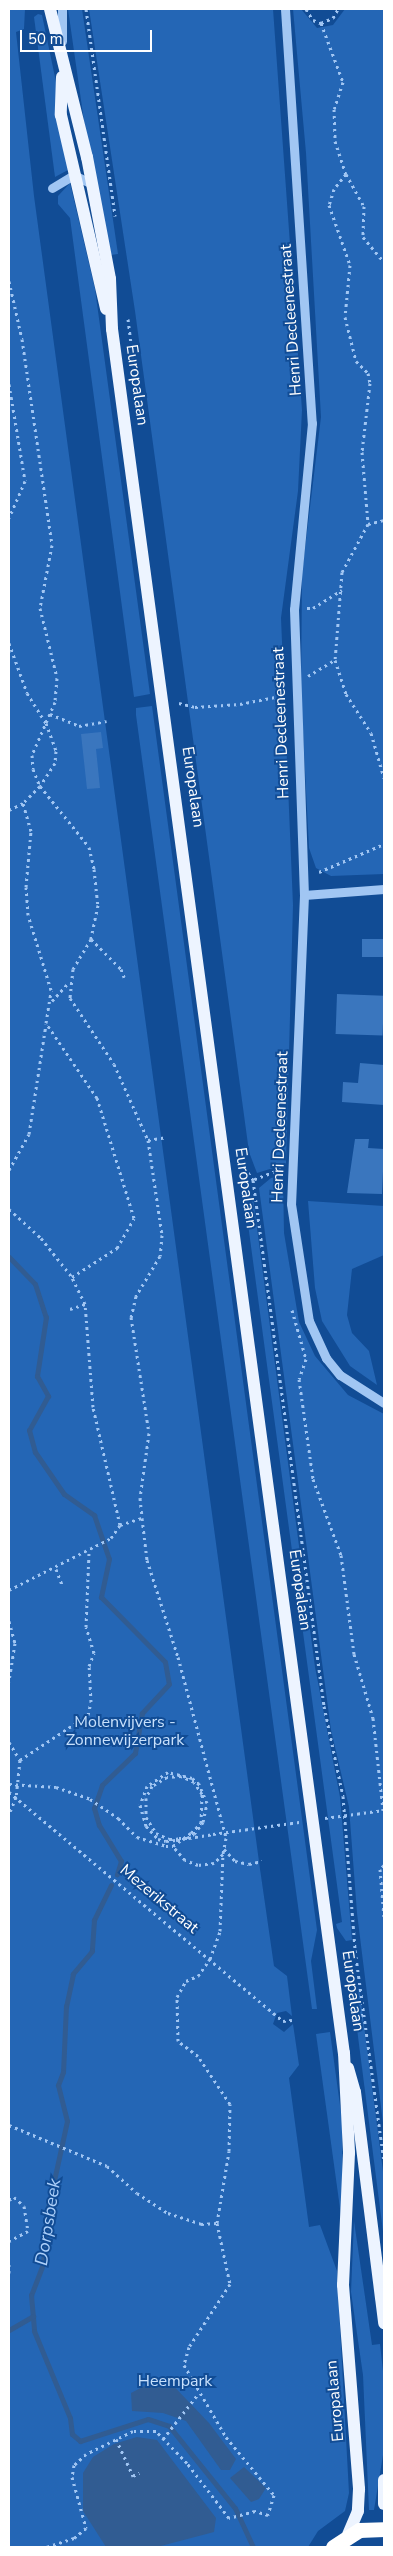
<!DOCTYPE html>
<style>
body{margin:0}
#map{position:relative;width:393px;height:2556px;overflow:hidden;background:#114c95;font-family:"Nunito Sans",sans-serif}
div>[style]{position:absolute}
.green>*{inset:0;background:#2466b5}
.water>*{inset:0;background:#315c92}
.stream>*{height:5px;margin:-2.5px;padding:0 2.5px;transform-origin:2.5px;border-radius:2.5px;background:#315c92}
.building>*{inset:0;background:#3a76be;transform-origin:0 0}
.path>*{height:3px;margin-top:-1.5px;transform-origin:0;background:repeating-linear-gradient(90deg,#a1c6f3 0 2.5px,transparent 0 6.5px)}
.minor>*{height:9px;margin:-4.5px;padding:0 4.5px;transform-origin:4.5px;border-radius:4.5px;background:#a1c6f3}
.major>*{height:12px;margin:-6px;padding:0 6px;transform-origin:6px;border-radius:6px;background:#edf4ff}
.highway>*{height:15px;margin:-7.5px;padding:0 7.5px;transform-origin:7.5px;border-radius:7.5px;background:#fff}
span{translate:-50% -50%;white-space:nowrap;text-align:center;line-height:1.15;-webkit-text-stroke:4px #114c95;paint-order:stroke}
.street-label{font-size:16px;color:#fff}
.park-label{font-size:16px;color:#c8e1fd}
.water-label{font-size:18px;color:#add0fa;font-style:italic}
.frame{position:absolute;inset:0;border:10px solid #fff;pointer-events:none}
.scale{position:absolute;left:20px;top:30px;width:132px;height:22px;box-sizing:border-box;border:2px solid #fff;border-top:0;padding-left:6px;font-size:15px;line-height:18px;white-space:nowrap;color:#fff;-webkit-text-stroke:4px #114c95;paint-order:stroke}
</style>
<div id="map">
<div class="green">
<div style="clip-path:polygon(9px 9px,25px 9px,24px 29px,16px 32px,34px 196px,260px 1869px,274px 1966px,287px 1976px,292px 2016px,286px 2011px,277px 2013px,273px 2024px,284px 2032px,293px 2024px,299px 2065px,289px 2078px,309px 2227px,320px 2225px,337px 2271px,349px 2493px,345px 2511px,318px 2531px,308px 2547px,9px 2547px)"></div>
<div style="clip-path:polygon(68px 9px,82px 9px,118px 254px,111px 255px,85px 128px)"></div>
<div style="clip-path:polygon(89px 9px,273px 9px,302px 410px,298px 491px,281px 618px,293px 905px,286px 1164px,257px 1173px,249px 1152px,135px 311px)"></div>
<div style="clip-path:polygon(293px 9px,301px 9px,317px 28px,333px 25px,345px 9px,384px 9px,384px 874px,331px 876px,316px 868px,309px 848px,301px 693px,302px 573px,321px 417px,306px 153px)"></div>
<div style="clip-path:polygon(38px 14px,42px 15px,56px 82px,68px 170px,55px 177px,34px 17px)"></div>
<div style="clip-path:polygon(70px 183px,95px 289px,150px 694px,134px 697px,70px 218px,58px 204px,58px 196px)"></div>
<div style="clip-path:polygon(152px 706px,317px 1930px,311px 1961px,317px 2009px,312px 2009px,136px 715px,136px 708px)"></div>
<div style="clip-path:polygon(241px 1172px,253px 1198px,315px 1667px,340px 1797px,352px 1940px,346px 1941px,337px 1928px,336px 1924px,342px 1922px)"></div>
<div style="clip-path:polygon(283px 1176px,284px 1233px,299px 1322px,315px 1356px,348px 1395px,384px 1414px,384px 2131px,357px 1913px,349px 1807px,331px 1730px,259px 1188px,271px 1178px)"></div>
<div style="clip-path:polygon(308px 1201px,384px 1206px,384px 1255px,352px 1269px,347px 1315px,352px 1333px,369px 1351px,377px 1385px,350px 1366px,322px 1321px,315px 1288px)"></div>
<div style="clip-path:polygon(359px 1987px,384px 2179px,384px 2239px,356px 2021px)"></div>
<div style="clip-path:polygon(330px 2032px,342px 2120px,343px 2230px,316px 2034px)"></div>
<div style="clip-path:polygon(354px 2221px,372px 2345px,380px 2344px,384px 2380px,384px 2449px,374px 2510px,369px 2510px,363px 2375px,351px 2292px)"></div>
</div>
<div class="water">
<div style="clip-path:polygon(164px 2376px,209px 2423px,236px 2459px,230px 2470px,221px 2470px,186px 2421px,163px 2413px,132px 2411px,131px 2393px)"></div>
<div style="clip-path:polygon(137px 2437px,157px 2440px,216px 2518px,214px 2532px,157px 2547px,106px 2547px,83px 2511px,83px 2473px,93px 2457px,114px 2444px)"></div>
<div style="clip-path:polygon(244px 2467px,266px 2488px,259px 2499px,251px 2502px,230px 2478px)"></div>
</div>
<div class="stream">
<div style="left:9px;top:1257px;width:37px;rotate:46deg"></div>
<div style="left:35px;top:1284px;width:35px;rotate:72deg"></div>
<div style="left:46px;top:1317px;width:60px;rotate:98.7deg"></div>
<div style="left:37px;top:1376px;width:23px;rotate:61deg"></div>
<div style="left:48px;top:1396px;width:39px;rotate:119deg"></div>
<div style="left:29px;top:1430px;width:23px;rotate:75deg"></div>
<div style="left:35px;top:1452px;width:51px;rotate:55.4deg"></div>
<div style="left:64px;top:1494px;width:37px;rotate:35deg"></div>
<div style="left:94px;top:1515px;width:46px;rotate:71.2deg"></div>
<div style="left:109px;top:1559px;width:39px;rotate:102deg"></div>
<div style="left:101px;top:1597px;width:91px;rotate:45.4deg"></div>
<div style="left:165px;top:1662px;width:22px;rotate:80deg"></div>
<div style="left:169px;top:1684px;width:40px;rotate:133deg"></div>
<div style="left:142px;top:1713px;width:41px;rotate:99.9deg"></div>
<div style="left:135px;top:1753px;width:46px;rotate:135.9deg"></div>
<div style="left:102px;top:1785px;width:24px;rotate:109deg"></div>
<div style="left:94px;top:1808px;width:18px;rotate:74deg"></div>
<div style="left:99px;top:1825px;width:42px;rotate:58.6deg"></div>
<div style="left:121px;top:1861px;width:14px;rotate:107deg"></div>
<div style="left:111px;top:1885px;width:39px;rotate:116deg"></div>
<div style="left:94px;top:1920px;width:31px;rotate:94deg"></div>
<div style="left:92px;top:1951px;width:30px;rotate:130deg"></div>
<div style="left:73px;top:1974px;width:33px;rotate:102deg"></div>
<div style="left:66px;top:2006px;width:66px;rotate:92.6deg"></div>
<div style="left:63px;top:2072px;width:14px;rotate:111deg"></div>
<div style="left:58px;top:2085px;width:37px;rotate:76deg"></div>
<div style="left:67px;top:2121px;width:94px;rotate:102.3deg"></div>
<div style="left:47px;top:2213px;width:51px;rotate:94.5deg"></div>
<div style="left:43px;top:2264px;width:33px;rotate:111deg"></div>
<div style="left:31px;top:2295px;width:36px;rotate:85deg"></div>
<div style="left:34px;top:2331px;width:94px;rotate:67.5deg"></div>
<div style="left:70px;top:2418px;width:16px;rotate:83deg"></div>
<div style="left:72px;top:2434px;width:11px;rotate:41deg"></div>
<div style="left:80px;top:2441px;width:71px;rotate:-17.9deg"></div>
<div style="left:148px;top:2419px;width:22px;rotate:18deg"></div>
<div style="left:169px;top:2426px;width:105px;rotate:51.2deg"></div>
<div style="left:235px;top:2508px;width:43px;rotate:65.2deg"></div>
<div style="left:9px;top:2330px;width:28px;rotate:-30deg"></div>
</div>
<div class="building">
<div style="clip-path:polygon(101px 732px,103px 748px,96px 749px,100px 788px,87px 789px,81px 734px)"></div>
<div style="left:384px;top:939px;width:18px;height:22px;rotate:90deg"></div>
<div style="left:337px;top:994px;width:47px;height:40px;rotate:2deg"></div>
<div style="clip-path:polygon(360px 1063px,384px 1065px,384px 1105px,342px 1102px,343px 1082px,358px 1083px)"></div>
<div style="clip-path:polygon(355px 1139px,369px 1139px,368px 1148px,384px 1149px,382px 1194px,347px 1193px)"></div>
</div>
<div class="path">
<div style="left:86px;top:9px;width:209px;rotate:82deg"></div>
<div style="left:306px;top:9px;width:13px;rotate:58deg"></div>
<div style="left:313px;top:20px;width:9px;rotate:21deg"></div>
<div style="left:321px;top:23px;width:13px;rotate:-23deg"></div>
<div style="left:333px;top:18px;width:10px;rotate:-61deg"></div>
<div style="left:321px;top:23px;width:63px;rotate:69.6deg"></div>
<div style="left:343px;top:82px;width:28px;rotate:108deg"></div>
<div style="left:334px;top:109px;width:32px;rotate:88deg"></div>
<div style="left:335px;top:141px;width:35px;rotate:72deg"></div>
<div style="left:346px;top:174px;width:19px;rotate:129deg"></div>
<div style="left:334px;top:189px;width:17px;rotate:107deg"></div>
<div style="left:329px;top:205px;width:64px;rotate:70.7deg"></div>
<div style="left:350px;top:265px;width:52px;rotate:95.5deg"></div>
<div style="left:345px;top:317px;width:45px;rotate:76deg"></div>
<div style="left:356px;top:361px;width:17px;rotate:45deg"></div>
<div style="left:368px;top:373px;width:10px;rotate:79deg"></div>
<div style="left:370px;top:383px;width:69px;rotate:96.6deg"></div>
<div style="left:362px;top:452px;width:72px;rotate:85.2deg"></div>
<div style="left:368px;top:524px;width:55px;rotate:118.4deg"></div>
<div style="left:342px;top:572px;width:88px;rotate:94.5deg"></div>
<div style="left:335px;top:660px;width:36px;rotate:72deg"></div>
<div style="left:346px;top:694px;width:46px;rotate:57.3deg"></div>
<div style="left:371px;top:733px;width:47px;rotate:73.9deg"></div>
<div style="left:346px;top:174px;width:37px;rotate:61deg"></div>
<div style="left:364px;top:206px;width:31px;rotate:92deg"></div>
<div style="left:363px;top:237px;width:33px;rotate:50deg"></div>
<div style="left:9px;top:281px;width:59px;rotate:77.4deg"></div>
<div style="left:22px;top:339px;width:208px;rotate:81.7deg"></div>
<div style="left:52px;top:545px;width:64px;rotate:100.8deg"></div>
<div style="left:40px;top:608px;width:72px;rotate:76.3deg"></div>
<div style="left:57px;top:678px;width:24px;rotate:95deg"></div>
<div style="left:55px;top:702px;width:58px;rotate:113.5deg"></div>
<div style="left:32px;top:755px;width:14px;rotate:86deg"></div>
<div style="left:33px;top:769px;width:18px;rotate:68deg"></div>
<div style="left:40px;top:786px;width:78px;rotate:51.2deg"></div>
<div style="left:89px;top:847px;width:23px;rotate:77deg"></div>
<div style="left:94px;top:869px;width:36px;rotate:84deg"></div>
<div style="left:98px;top:905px;width:35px;rotate:102deg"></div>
<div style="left:91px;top:939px;width:35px;rotate:121deg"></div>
<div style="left:73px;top:969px;width:29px;rotate:96deg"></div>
<div style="left:70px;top:998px;width:79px;rotate:56.3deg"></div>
<div style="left:114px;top:1064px;width:83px;rotate:65.9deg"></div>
<div style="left:148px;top:1140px;width:96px;rotate:81.6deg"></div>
<div style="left:162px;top:1235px;width:21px;rotate:95deg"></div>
<div style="left:160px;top:1256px;width:47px;rotate:121deg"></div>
<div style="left:136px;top:1296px;width:22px;rotate:103deg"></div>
<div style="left:131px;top:1317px;width:117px;rotate:81.2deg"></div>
<div style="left:149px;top:1433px;width:66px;rotate:97.9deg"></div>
<div style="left:140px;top:1498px;width:20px;rotate:84deg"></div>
<div style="left:142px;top:1518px;width:42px;rotate:83.2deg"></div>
<div style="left:147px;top:1560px;width:102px;rotate:72.3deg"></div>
<div style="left:178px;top:1657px;width:187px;rotate:75.1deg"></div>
<div style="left:226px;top:1838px;width:16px;rotate:101deg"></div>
<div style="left:223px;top:1854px;width:13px;rotate:135deg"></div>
<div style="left:214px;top:1863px;width:16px;rotate:173deg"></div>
<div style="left:198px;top:1865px;width:14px;rotate:-159deg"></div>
<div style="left:185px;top:1860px;width:18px;rotate:-131deg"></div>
<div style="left:128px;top:319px;width:41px;rotate:83deg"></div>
<div style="left:9px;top:384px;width:98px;rotate:80.6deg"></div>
<div style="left:25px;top:481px;width:40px;rotate:113.4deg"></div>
<div style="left:368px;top:524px;width:16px;rotate:-14deg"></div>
<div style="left:307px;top:608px;width:6px"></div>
<div style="left:313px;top:608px;width:34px;rotate:-32deg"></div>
<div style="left:9px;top:643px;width:53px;rotate:70.2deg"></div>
<div style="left:27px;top:693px;width:36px;rotate:58deg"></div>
<div style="left:46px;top:723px;width:30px;rotate:70deg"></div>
<div style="left:56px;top:751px;width:12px;rotate:95deg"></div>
<div style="left:55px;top:763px;width:27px;rotate:123deg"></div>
<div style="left:40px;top:786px;width:24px;rotate:135deg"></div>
<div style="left:23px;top:803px;width:16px;rotate:153deg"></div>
<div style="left:308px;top:676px;width:31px;rotate:-31deg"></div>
<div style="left:179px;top:703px;width:16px;rotate:14deg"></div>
<div style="left:195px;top:707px;width:45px;rotate:-3.8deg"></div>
<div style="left:240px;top:704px;width:41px;rotate:-11.3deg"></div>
<div style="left:280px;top:696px;width:7px;rotate:-56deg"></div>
<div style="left:50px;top:714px;width:31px;rotate:22deg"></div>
<div style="left:79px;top:726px;width:28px;rotate:-10deg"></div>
<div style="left:319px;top:872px;width:71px;rotate:-23.3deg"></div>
<div style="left:91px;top:939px;width:42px;rotate:45deg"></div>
<div style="left:121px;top:969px;width:9px;rotate:69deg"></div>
<div style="left:52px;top:1001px;width:25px;rotate:-48deg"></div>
<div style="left:148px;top:1140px;width:18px;rotate:-9deg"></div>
<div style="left:241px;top:1162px;width:22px;rotate:56deg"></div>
<div style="left:281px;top:1169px;width:30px;rotate:159deg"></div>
<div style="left:253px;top:1180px;width:531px;rotate:82.31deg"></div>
<div style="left:324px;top:1706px;width:92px;rotate:78.1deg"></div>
<div style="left:343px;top:1796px;width:154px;rotate:85.5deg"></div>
<div style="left:355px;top:1950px;width:214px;rotate:82.2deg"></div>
<div style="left:9px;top:1170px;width:41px;rotate:-60.9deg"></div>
<div style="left:29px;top:1134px;width:111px;rotate:-81.2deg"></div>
<div style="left:275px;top:1170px;width:27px;rotate:86deg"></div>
<div style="left:9px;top:1209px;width:43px;rotate:42.2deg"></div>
<div style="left:41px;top:1238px;width:50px;rotate:51.5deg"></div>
<div style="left:70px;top:1309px;width:16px;rotate:-18deg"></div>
<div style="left:292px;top:1310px;width:51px;rotate:74.1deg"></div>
<div style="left:306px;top:1359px;width:21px;rotate:109deg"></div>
<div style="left:299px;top:1379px;width:101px;rotate:82deg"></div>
<div style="left:313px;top:1479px;width:81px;rotate:69.8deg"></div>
<div style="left:341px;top:1555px;width:100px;rotate:82.5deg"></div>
<div style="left:354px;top:1654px;width:67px;rotate:73.5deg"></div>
<div style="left:373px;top:1718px;width:93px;rotate:83.8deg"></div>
<div style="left:120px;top:1525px;width:23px;rotate:-18deg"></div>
<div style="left:56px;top:1569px;width:17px;rotate:69deg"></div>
<div style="left:9px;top:1590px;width:114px;rotate:-27deg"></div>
<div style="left:111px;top:1538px;width:16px;rotate:-55deg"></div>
<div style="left:120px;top:1525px;width:121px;rotate:-102.9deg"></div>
<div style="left:93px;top:1407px;width:103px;rotate:-94.4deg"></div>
<div style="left:85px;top:1304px;width:30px;rotate:-116deg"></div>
<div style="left:72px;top:1277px;width:54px;rotate:-32.8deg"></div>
<div style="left:117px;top:1248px;width:34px;rotate:-60deg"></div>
<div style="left:134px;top:1218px;width:126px;rotate:-107.1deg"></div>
<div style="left:97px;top:1098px;width:91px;rotate:-124.2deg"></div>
<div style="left:46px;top:1023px;width:33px;rotate:-81deg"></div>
<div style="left:51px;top:990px;width:78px;rotate:-107deg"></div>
<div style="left:28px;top:915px;width:28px;rotate:-94deg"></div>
<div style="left:26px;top:887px;width:56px;rotate:-84.9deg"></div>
<div style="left:31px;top:831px;width:29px;rotate:-106deg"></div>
<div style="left:9px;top:1621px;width:23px;rotate:75deg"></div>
<div style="left:15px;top:1643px;width:39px;rotate:99deg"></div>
<div style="left:9px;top:1742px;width:21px;rotate:59deg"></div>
<div style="left:20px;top:1760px;width:37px;rotate:96deg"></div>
<div style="left:16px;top:1797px;width:18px;rotate:112deg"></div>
<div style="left:20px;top:1760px;width:82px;rotate:-33.5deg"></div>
<div style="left:88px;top:1715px;width:13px;rotate:-77deg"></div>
<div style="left:91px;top:1702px;width:36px;rotate:-93deg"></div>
<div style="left:89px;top:1666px;width:14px;rotate:-69deg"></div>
<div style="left:94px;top:1653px;width:27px;rotate:-107deg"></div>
<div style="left:86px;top:1627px;width:76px;rotate:-87.7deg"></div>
<div style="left:9px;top:1784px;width:47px;rotate:3.7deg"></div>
<div style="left:56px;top:1787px;width:36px;rotate:19deg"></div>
<div style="left:90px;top:1799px;width:34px;rotate:34deg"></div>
<div style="left:118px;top:1818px;width:27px;rotate:45deg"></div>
<div style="left:137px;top:1837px;width:30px;rotate:17deg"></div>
<div style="left:166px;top:1846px;width:7px"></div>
<div style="left:173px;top:1846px;width:22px;rotate:-36deg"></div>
<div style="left:191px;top:1833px;width:14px;rotate:-45deg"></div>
<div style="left:201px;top:1823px;width:29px;rotate:-88deg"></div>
<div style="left:202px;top:1794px;width:14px;rotate:-124deg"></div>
<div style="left:194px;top:1782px;width:14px;rotate:-155deg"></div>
<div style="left:181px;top:1776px;width:14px;rotate:176deg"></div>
<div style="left:167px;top:1777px;width:17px;rotate:149deg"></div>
<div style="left:152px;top:1786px;width:13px;rotate:117deg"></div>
<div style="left:146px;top:1798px;width:19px;rotate:90deg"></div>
<div style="left:146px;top:1817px;width:19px;rotate:58deg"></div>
<div style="left:156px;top:1833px;width:14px;rotate:25deg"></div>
<div style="left:169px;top:1839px;width:7px"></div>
<div style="left:176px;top:1839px;width:3px;rotate:-18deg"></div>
<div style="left:179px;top:1838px;width:8px"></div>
<div style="left:187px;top:1838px;width:8px;rotate:-30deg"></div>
<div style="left:194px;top:1834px;width:15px;rotate:-53deg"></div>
<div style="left:203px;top:1822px;width:19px;rotate:-78deg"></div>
<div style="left:207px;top:1803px;width:21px;rotate:-113deg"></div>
<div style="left:199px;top:1784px;width:9px;rotate:-139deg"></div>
<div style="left:192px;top:1778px;width:25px;rotate:-166deg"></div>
<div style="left:168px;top:1772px;width:25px;rotate:146deg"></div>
<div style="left:147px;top:1786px;width:20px;rotate:110deg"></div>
<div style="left:140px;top:1805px;width:22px;rotate:74deg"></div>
<div style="left:146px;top:1826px;width:18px;rotate:47deg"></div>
<div style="left:158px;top:1839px;width:8px;rotate:14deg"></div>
<div style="left:166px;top:1841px;width:10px;rotate:-6deg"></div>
<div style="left:176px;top:1840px;width:37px;rotate:-9deg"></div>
<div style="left:213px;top:1834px;width:87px;rotate:-7.9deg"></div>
<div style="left:9px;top:1792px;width:357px;rotate:39.9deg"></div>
<div style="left:283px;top:2021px;width:9px;rotate:-6deg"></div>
<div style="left:325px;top:1818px;width:60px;rotate:-7.7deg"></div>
<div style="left:224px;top:1849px;width:16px;rotate:47deg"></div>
<div style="left:235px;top:1861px;width:14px;rotate:12deg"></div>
<div style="left:249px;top:1864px;width:13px;rotate:-13deg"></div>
<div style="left:384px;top:1865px;width:6px;rotate:135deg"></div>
<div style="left:380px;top:1869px;width:49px;rotate:85.3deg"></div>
<div style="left:354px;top:2017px;width:11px;rotate:-15deg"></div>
<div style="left:9px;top:2125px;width:106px;rotate:22.7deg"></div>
<div style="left:107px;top:2166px;width:40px;rotate:42deg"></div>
<div style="left:137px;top:2193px;width:37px;rotate:33deg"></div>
<div style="left:168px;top:2213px;width:35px;rotate:18deg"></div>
<div style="left:201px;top:2224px;width:16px;rotate:-4deg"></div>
<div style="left:217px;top:2223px;width:62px;rotate:78deg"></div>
<div style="left:230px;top:2284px;width:75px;rotate:123.1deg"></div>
<div style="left:189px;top:2347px;width:19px;rotate:106deg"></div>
<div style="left:184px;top:2365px;width:83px;rotate:59.7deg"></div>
<div style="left:226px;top:2437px;width:75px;rotate:50.4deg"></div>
<div style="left:274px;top:2495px;width:21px;rotate:107deg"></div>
<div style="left:268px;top:2515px;width:14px;rotate:-163deg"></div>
<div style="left:255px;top:2511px;width:27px;rotate:165deg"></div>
<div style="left:229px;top:2518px;width:69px;rotate:-127.4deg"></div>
<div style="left:187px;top:2463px;width:45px;rotate:-134.1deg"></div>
<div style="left:156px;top:2431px;width:23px;rotate:180deg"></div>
<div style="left:133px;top:2431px;width:52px;rotate:153.9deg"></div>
<div style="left:86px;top:2454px;width:16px;rotate:137deg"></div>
<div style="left:74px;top:2465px;width:12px;rotate:99deg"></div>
<div style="left:72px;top:2477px;width:53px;rotate:74.6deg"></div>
<div style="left:86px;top:2528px;width:16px;rotate:140deg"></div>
<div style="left:74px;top:2538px;width:29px;rotate:162deg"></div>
<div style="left:9px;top:2200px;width:6px;rotate:-31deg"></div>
<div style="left:14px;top:2197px;width:13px;rotate:42deg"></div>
<div style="left:24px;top:2206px;width:25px;rotate:81deg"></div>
<div style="left:28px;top:2231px;width:21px;rotate:152deg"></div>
<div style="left:217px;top:2223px;width:73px;rotate:-80.5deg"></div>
<div style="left:229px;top:2151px;width:47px;rotate:-88.8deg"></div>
<div style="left:230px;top:2104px;width:58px;rotate:-123.7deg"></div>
<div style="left:198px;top:2056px;width:25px;rotate:-143deg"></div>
<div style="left:178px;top:2041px;width:44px;rotate:-91.3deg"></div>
<div style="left:177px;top:1997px;width:18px;rotate:-61deg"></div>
<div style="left:186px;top:1981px;width:13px;rotate:-23deg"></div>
<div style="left:198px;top:1976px;width:21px;rotate:-55deg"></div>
<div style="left:210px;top:1959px;width:30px;rotate:-70deg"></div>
<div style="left:220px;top:1931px;width:77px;rotate:-87.8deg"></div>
<div style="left:9px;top:2264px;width:9px;rotate:90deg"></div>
<div style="left:116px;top:2439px;width:41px;rotate:65.3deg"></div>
<div style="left:133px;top:2476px;width:7px;rotate:-27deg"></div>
<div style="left:163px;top:2439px;width:58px;rotate:-52deg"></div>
</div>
<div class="minor">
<div style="left:285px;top:9px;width:415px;rotate:86.3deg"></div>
<div style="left:312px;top:423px;width:187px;rotate:95.5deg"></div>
<div style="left:294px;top:609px;width:286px;rotate:88deg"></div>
<div style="left:304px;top:895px;width:309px;rotate:92.4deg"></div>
<div style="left:291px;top:1204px;width:118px;rotate:81.3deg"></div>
<div style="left:309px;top:1321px;width:41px;rotate:65.3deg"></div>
<div style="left:326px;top:1358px;width:22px;rotate:51deg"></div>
<div style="left:340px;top:1375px;width:52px;rotate:32.5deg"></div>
<div style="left:62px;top:41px;width:32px;rotate:-90deg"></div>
<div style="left:52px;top:188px;width:26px;rotate:-31deg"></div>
<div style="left:74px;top:175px;width:20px;rotate:27deg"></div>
<div style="left:304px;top:895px;width:80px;rotate:-4.3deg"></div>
</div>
<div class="major">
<div style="left:50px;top:9px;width:153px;rotate:76deg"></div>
<div style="left:87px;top:157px;width:124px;rotate:79.3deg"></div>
<div style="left:110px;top:279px;width:50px;rotate:87.7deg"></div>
<div style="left:112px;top:329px;width:1740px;rotate:82.34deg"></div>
<div style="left:344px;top:2053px;width:100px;rotate:87.1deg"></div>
<div style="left:349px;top:2153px;width:132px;rotate:92.6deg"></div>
<div style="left:343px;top:2285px;width:205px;rotate:85.5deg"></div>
<div style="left:359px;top:2489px;width:22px;rotate:93deg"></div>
<div style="left:358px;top:2511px;width:25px;rotate:113deg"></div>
<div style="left:62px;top:77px;width:38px;rotate:92deg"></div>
<div style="left:61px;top:115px;width:199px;rotate:76.9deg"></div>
<div style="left:348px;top:2068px;width:25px;rotate:74deg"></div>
<div style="left:355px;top:2092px;width:233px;rotate:82.8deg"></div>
<div style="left:384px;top:2480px;width:24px;rotate:90deg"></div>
</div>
<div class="highway">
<div style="left:333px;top:2547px;width:31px;rotate:-33deg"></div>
<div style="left:359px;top:2530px;width:25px;rotate:-2deg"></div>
</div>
<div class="street-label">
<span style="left:291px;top:320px;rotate:-94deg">Henri Decleenestraat</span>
<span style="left:137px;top:385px;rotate:82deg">Europalaan</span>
<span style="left:281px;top:723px;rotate:-92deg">Henri Decleenestraat</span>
<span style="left:193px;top:787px;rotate:82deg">Europalaan</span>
<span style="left:280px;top:1127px;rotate:-88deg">Henri Decleenestraat</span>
<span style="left:246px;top:1188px;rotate:82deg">Europalaan</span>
<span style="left:300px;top:1590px;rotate:82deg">Europalaan</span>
<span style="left:159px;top:1899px;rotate:40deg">Mezerikstraat</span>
<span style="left:353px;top:1991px;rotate:82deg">Europalaan</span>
<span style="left:335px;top:2401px;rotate:-95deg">Europalaan</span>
</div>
<div class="park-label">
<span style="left:125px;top:1731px">Molenvijvers -<br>Zonnewijzerpark</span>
<span style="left:175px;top:2381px">Heempark</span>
</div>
<div class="water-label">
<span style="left:48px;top:2222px;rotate:-81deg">Dorpsbeek</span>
</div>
<div class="frame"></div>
<div class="scale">50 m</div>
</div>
